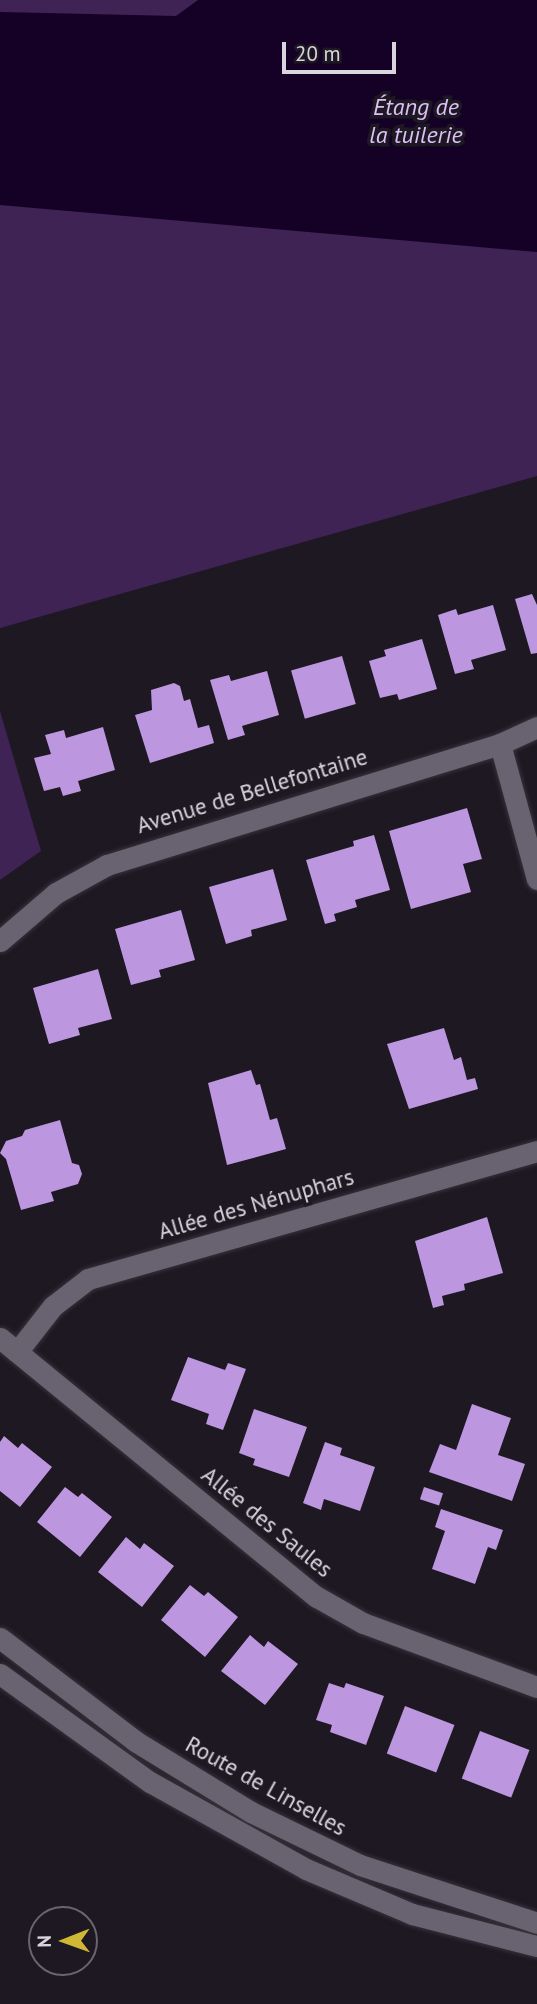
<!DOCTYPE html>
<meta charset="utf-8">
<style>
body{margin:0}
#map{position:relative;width:537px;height:2004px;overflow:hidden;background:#1e1823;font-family:"PT Sans",sans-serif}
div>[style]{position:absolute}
.green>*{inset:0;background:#3e2354}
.water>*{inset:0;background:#150026}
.building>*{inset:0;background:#bc96de;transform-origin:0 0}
.roads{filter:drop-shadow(0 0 2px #36323a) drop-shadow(0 0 2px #36323a)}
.minor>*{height:21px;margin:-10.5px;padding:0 10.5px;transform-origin:10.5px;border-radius:10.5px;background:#696270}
.tertiary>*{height:21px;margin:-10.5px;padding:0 10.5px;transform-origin:10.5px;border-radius:10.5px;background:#696270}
span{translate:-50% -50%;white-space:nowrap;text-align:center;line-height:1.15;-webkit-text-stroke:7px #1e1823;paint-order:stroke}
.street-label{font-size:23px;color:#d9d5dd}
.water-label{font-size:24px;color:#dec0f9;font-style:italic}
.north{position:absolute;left:28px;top:1906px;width:70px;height:70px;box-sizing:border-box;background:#1e1823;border:2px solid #69646d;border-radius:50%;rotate:269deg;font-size:19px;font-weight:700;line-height:28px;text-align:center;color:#d9d5dd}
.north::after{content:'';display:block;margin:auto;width:24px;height:32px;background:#d0b837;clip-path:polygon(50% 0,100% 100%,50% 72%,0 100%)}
.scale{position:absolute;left:282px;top:42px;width:114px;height:32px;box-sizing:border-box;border:4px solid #d9d5dd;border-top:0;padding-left:9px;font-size:21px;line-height:24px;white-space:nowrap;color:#d9d5dd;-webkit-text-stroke:5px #1e1823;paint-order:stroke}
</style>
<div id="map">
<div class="green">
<div style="clip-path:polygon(0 0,537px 0,537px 476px,0 628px)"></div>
<div style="clip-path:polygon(0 711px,41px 851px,0 880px)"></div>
</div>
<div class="water">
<div style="clip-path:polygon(198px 0,537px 0,537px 252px,0 205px,0 12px,176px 16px)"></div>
</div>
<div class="building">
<div style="clip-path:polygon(532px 594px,537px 605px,537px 653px,531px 654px,515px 599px)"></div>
<div style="clip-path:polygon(493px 605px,506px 650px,471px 660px,474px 669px,455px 674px,438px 615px,456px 609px,458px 615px)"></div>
<div style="clip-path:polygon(422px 639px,437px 689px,399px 700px,397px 694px,380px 698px,369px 661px,386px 656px,384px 650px)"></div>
<div style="left:342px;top:656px;width:50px;height:53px;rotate:74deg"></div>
<div style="clip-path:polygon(267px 671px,279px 715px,242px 726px,245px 735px,228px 740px,210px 680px,229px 675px,231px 681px)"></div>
<div style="clip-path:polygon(174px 683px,180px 686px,184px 701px,190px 699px,198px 728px,209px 725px,214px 743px,150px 763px,135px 715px,152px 710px,151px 690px)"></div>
<div style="clip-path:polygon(103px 727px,115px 770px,78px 781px,81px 791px,63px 796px,60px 787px,44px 791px,34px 758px,51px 754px,45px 735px,64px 730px,66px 738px)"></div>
<div style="clip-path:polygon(467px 808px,482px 859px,463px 864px,471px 892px,411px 909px,389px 831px)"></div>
<div style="clip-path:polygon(374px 835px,390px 890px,355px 900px,357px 907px,334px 914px,336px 921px,325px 924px,306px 860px,354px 846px,353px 841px)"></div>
<div style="clip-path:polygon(273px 869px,287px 920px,251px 930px,252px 936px,226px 944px,209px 887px)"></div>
<div style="clip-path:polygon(181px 910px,195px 960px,159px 970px,161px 977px,131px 985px,115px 929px)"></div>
<div style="clip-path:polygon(98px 969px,112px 1019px,78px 1028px,80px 1035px,49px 1044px,33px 988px)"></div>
<div style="clip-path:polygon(444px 1028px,454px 1060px,461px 1057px,467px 1080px,475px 1078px,478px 1089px,409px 1109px,387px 1044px)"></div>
<div style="clip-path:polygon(251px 1070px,256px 1085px,260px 1084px,270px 1120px,277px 1118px,286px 1149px,227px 1165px,208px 1083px)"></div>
<div style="clip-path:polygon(60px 1120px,72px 1163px,79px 1165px,82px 1174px,78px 1184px,51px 1192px,54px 1201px,21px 1210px,6px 1159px,0 1153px,6px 1141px,22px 1136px,25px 1130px)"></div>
<div style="clip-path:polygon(487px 1217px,503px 1273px,464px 1284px,465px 1290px,442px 1296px,444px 1305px,433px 1308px,415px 1241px)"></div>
<div style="clip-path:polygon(188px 1357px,225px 1370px,228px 1363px,246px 1369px,223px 1430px,206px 1424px,209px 1414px,171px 1400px)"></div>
<div style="clip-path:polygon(472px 1404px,511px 1418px,498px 1455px,525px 1464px,512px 1501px,429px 1472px,440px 1444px,456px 1450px)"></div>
<div style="clip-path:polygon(254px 1409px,307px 1427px,289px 1477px,253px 1465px,255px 1459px,239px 1453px)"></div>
<div style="clip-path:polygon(4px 1436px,18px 1448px,22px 1443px,52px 1467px,20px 1507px,0 1491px,0 1442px)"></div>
<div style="clip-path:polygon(325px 1442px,342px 1448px,340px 1455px,375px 1467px,360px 1511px,324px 1499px,321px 1510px,303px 1503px)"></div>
<div style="clip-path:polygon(65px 1487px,78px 1497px,82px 1493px,112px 1517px,80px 1557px,37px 1522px)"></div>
<div style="left:424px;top:1487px;width:20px;height:13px;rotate:18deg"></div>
<div style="clip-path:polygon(441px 1509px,503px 1530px,496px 1550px,488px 1547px,475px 1584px,432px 1569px,445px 1531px,435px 1527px)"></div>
<div style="clip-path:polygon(126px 1537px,140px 1549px,144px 1543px,174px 1566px,142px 1607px,98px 1572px)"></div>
<div style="clip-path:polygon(190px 1585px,204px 1596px,208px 1592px,238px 1617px,205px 1657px,161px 1620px)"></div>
<div style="clip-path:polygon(250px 1635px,264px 1647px,268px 1641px,298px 1664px,265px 1705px,221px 1671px)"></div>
<div style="clip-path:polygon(329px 1683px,344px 1688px,346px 1683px,384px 1696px,366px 1745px,330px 1732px,332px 1725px,316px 1720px)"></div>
<div style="left:405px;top:1706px;width:53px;height:51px;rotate:21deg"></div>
<div style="left:480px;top:1731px;width:53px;height:51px;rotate:21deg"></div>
</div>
<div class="roads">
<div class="minor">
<div style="left:500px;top:744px;width:140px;rotate:74.7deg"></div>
<div style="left:0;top:941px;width:74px;rotate:-40.6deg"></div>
<div style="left:56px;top:893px;width:58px;rotate:-28.8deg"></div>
<div style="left:107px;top:865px;width:411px;rotate:-17.1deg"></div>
<div style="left:500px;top:744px;width:41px;rotate:-24.7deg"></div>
<div style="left:0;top:1338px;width:409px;rotate:39.3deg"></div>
<div style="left:317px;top:1597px;width:53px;rotate:29.5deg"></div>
<div style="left:363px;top:1623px;width:185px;rotate:20.2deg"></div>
<div style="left:17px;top:1352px;width:58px;rotate:-52deg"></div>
<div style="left:53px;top:1306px;width:44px;rotate:-37.6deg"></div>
<div style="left:88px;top:1279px;width:467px;rotate:-15.9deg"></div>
</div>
<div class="tertiary">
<div style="left:0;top:1638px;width:170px;rotate:37.3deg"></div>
<div style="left:135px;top:1741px;width:136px;rotate:31.5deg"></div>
<div style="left:251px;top:1812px;width:121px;rotate:25.9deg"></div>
<div style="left:360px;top:1865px;width:186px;rotate:18.1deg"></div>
<div style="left:0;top:1674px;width:185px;rotate:35.8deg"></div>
<div style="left:150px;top:1782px;width:179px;rotate:29.1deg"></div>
<div style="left:306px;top:1869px;width:115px;rotate:23deg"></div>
<div style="left:412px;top:1914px;width:129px;rotate:14.4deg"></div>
</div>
</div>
<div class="street-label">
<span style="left:252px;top:791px;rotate:-17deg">Avenue de Bellefontaine</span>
<span style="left:256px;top:1204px;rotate:-16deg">Allée des Nénuphars</span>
<span style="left:267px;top:1522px;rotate:39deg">Allée des Saules</span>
<span style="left:266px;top:1786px;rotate:29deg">Route de Linselles</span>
</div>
<div class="water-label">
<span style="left:416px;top:121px">Étang de<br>la tuilerie</span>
</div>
<div class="north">N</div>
<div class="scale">20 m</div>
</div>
